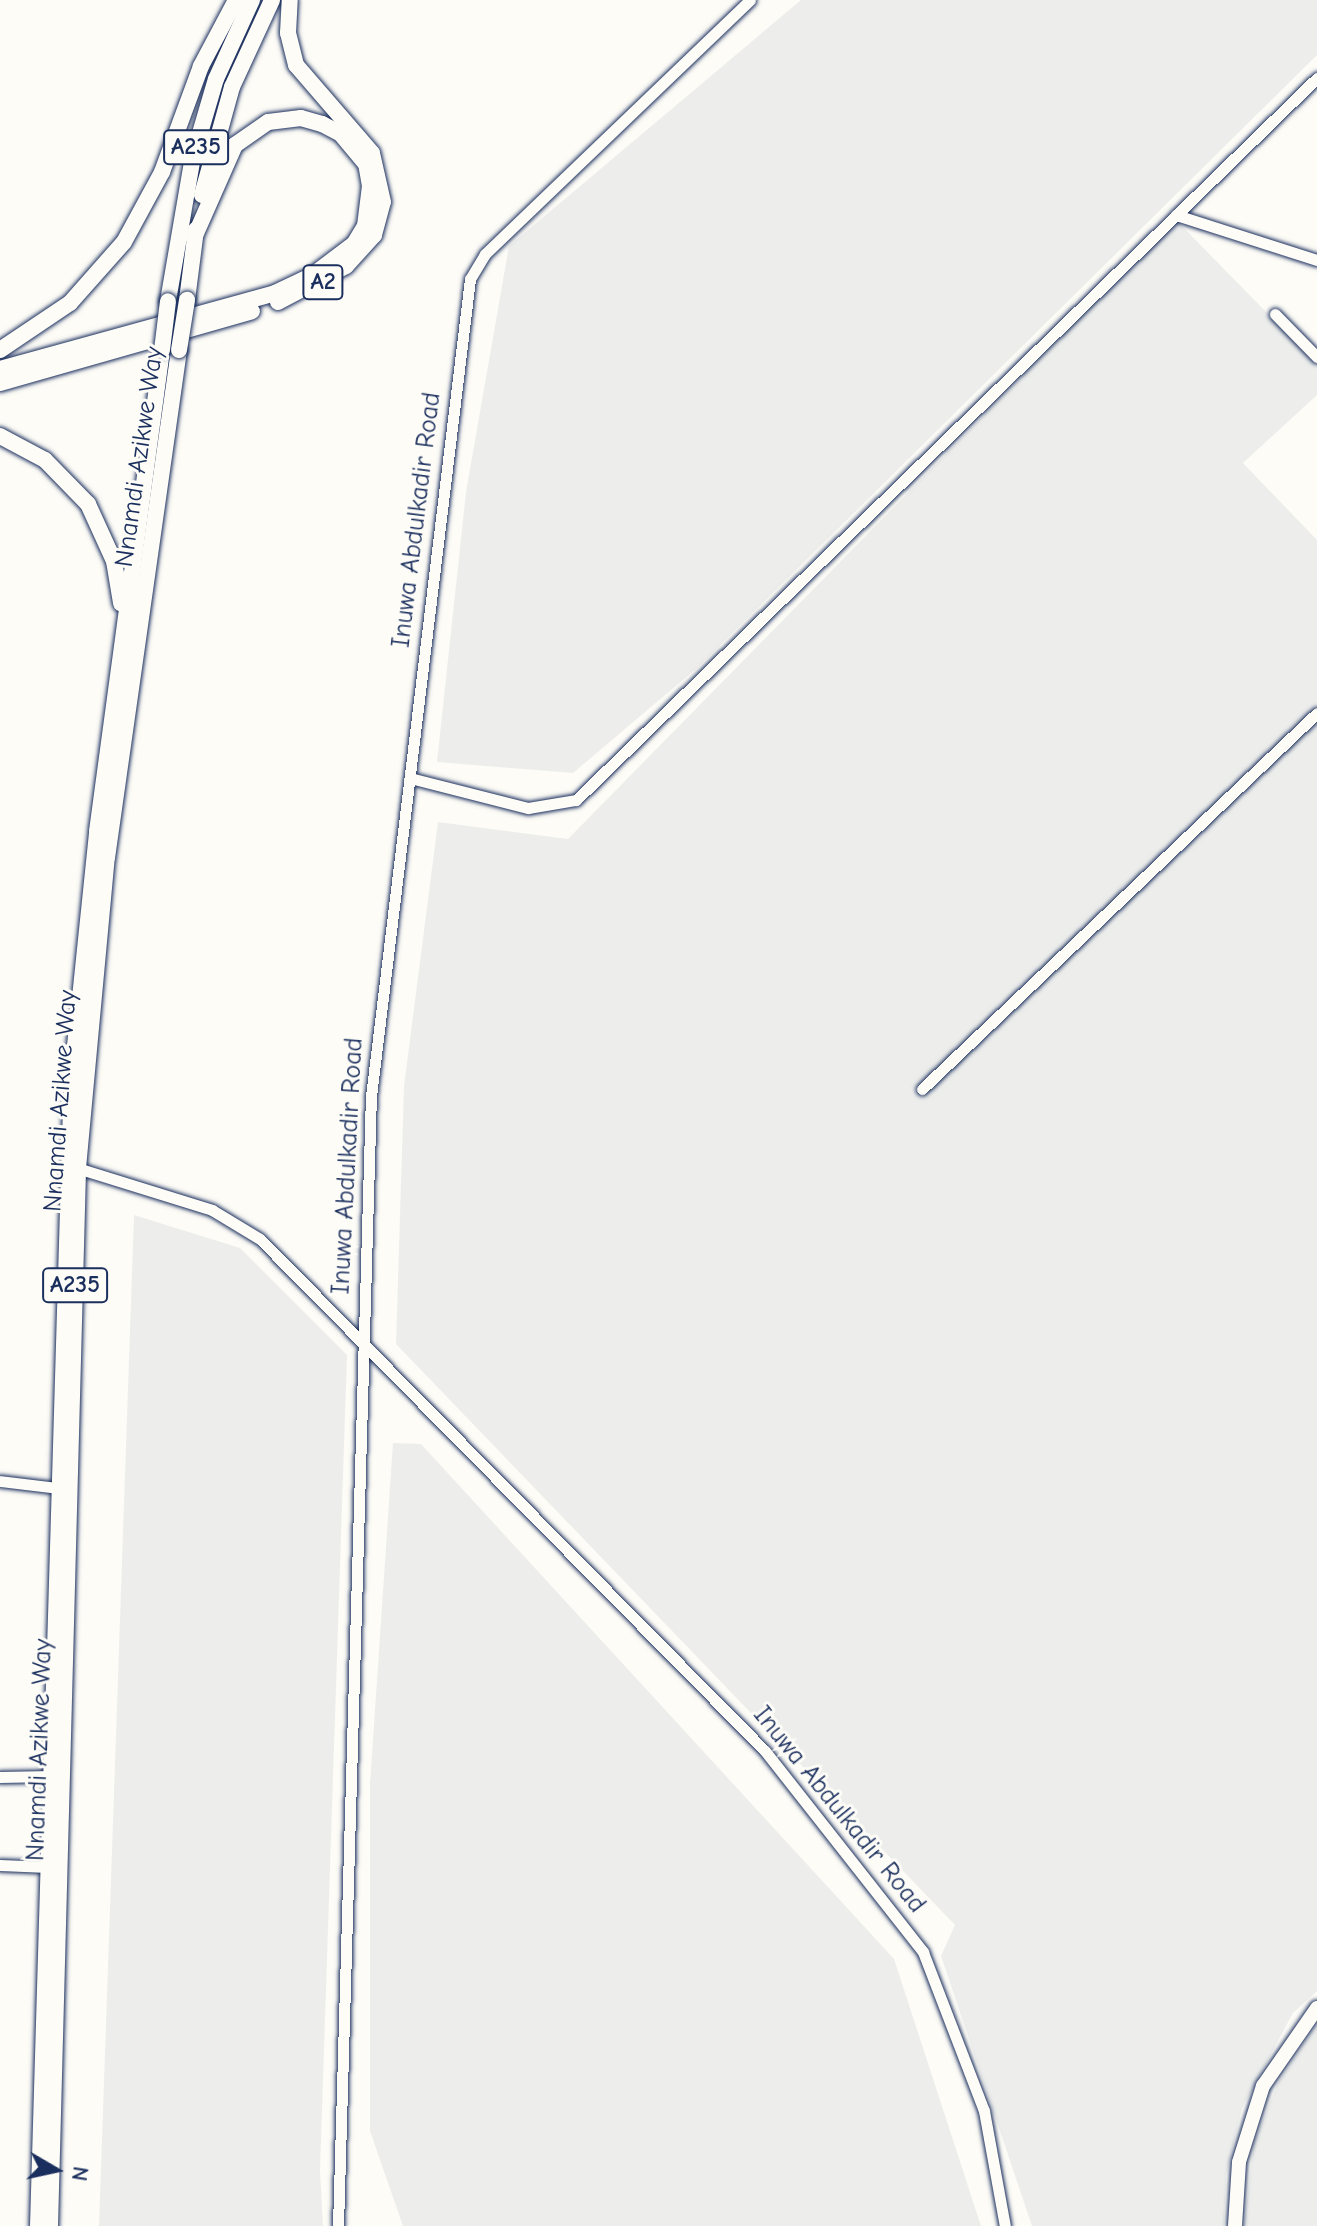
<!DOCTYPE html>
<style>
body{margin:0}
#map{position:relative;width:1317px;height:2226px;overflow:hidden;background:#fdfcf7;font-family:"Comic Neue",sans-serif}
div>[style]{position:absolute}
.built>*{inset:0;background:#edeeec}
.roads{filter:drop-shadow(0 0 2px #1b2f5e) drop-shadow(0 0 2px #1b2f5e)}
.minor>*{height:11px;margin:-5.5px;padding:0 5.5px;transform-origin:5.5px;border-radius:5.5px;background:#fdfcf7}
.major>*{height:14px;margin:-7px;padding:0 7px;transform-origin:7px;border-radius:7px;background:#fdfcf7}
.highway>*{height:16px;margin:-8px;padding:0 8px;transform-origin:8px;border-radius:8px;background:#fdfcf7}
.bridges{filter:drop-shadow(0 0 2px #1b2f5e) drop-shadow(0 0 2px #1b2f5e)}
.highway-bridge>*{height:16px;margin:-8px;padding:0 8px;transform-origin:8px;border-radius:8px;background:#fdfcf7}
span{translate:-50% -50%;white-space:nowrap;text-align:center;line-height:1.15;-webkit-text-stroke:6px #fdfcf7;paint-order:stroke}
.shield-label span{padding:2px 6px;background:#fdfcf7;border:2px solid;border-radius:6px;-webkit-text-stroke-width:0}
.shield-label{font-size:24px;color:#1b2f5e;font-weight:700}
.street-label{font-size:26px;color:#1b2f5e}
.north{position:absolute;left:16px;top:2130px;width:80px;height:80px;-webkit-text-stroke:6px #fdfcf7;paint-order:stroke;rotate:99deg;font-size:22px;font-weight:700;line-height:32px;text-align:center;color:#1b2f5e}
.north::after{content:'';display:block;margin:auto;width:28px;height:36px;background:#1b2f5e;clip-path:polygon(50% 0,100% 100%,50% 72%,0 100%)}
</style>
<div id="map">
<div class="built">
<div style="clip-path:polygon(801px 0,1317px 0,1317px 55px,697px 668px,573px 773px,437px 762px,466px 492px,509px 246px)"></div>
<div style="clip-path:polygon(1176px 220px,1317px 364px,1317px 395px,1243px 463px,1317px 540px,1317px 1991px,1293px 2013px,1242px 2108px,1226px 2175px,1224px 2226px,1032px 2226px,941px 1956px,955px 1925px,396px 1344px,404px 1086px,438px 822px,568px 839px)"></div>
<div style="clip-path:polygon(134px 1215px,240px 1248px,347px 1355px,320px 2170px,323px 2226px,99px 2226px)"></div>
<div style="clip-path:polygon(393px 1443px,421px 1444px,894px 1959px,981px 2226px,403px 2226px,370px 2131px,370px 1784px)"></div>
<div style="clip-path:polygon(1317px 2024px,1317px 2226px,1244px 2226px,1254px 2143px,1278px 2083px)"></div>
</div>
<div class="roads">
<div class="minor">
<div style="left:1176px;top:215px;width:148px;rotate:17.7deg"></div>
<div style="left:1275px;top:314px;width:60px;rotate:45.7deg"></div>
<div style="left:410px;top:778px;width:122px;rotate:14.3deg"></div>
<div style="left:528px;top:808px;width:49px;rotate:-9.5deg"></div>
<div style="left:576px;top:800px;width:1035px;rotate:-44.26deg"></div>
<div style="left:922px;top:1089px;width:545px;rotate:-43.59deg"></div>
<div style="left:74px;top:1167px;width:145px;rotate:17.3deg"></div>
<div style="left:212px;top:1210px;width:56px;rotate:31.1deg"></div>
<div style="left:260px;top:1239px;width:719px;rotate:45.39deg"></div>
<div style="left:765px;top:1751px;width:256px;rotate:51.8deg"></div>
<div style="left:923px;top:1952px;width:170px;rotate:69deg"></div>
<div style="left:984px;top:2111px;width:117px;rotate:79.7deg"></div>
<div style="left:0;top:1481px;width:58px;rotate:6.9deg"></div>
<div style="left:0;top:1777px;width:50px;rotate:-1.1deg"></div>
<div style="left:0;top:1865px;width:48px;rotate:2.4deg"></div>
<div style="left:338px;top:2226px;width:1130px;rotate:-88.33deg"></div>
<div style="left:371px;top:1096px;width:823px;rotate:-83.09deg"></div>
<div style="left:470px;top:279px;width:29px;rotate:-59deg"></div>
<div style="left:485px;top:254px;width:367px;rotate:-43.8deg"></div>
</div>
<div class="major">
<div style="left:1235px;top:2226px;width:64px;rotate:-86.4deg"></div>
<div style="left:1239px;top:2162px;width:80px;rotate:-72.5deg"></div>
<div style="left:1263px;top:2086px;width:95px;rotate:-55.3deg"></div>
</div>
<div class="highway">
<div style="left:202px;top:195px;width:112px;rotate:-74.5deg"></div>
<div style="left:232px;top:87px;width:96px;rotate:-65.3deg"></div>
<div style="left:187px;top:300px;width:71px;rotate:-82.7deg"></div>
<div style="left:168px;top:301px;width:146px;rotate:-80.2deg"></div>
<div style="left:193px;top:157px;width:81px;rotate:-73.6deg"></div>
<div style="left:216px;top:79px;width:87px;rotate:-65.5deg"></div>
<div style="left:278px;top:302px;width:77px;rotate:-27.9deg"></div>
<div style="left:346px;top:266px;width:42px;rotate:-47.9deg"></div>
<div style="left:374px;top:235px;width:34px;rotate:-75deg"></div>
<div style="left:383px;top:202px;width:50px;rotate:-102.7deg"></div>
<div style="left:372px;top:153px;width:116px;rotate:-130.8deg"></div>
<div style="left:296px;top:65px;width:33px;rotate:-104deg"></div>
<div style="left:288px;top:33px;width:33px;rotate:-87deg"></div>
<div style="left:0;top:350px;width:84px;rotate:-33.9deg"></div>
<div style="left:70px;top:303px;width:81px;rotate:-48.5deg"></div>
<div style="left:124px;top:242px;width:80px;rotate:-61.5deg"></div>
<div style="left:162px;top:172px;width:113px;rotate:-69.8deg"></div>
<div style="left:201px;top:66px;width:75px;rotate:-62.1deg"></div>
<div style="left:0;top:369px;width:285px;rotate:-15.4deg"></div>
<div style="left:275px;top:293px;width:42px;rotate:-25.3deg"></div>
<div style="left:313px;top:275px;width:51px;rotate:-37.1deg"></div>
<div style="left:354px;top:244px;width:21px;rotate:-59deg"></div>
<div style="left:365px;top:226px;width:40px;rotate:-82.9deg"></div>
<div style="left:370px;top:186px;width:22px;rotate:-100deg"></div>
<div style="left:366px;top:164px;width:39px;rotate:-130deg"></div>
<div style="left:341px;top:134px;width:21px;rotate:-152deg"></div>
<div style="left:322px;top:124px;width:22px;rotate:-164deg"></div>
<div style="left:301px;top:118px;width:33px;rotate:173deg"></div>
<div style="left:268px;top:122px;width:40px;rotate:145.1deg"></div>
<div style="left:235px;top:145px;width:102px;rotate:113.8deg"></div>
<div style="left:0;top:383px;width:262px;rotate:-15.9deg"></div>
<div style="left:0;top:436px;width:51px;rotate:28.1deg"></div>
<div style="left:45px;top:460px;width:62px;rotate:45.7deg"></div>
<div style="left:88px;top:504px;width:63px;rotate:65.5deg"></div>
<div style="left:114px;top:561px;width:43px;rotate:80.5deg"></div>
<div style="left:38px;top:2226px;width:1152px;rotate:-88.31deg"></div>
<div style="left:72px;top:1075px;width:245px;rotate:-84.1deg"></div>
<div style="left:97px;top:831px;width:485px;rotate:-82.3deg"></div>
<div style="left:50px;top:2226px;width:1058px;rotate:-88.48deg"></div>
<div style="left:78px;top:1168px;width:311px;rotate:-84.7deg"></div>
<div style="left:107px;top:858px;width:513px;rotate:-81.93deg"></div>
</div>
</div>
<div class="bridges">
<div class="highway-bridge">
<div style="left:162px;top:350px;width:49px;rotate:-83deg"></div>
<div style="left:179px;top:350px;width:51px;rotate:-80.9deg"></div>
</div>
</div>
<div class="shield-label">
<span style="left:196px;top:147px">A235</span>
<span style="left:323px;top:282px">A2</span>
<span style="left:75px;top:1285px">A235</span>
</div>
<div class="street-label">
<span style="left:140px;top:457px;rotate:-82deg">Nnamdi Azikwe Way</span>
<span style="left:417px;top:520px;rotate:-83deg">Inuwa Abdulkadir Road</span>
<span style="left:61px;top:1101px;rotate:-86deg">Nnamdi Azikwe Way</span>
<span style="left:348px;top:1166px;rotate:-87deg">Inuwa Abdulkadir Road</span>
<span style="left:40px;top:1750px;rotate:-88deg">Nnamdi Azikwe Way</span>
<span style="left:839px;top:1810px;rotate:51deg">Inuwa Abdulkadir Road</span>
</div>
<div class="north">N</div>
</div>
